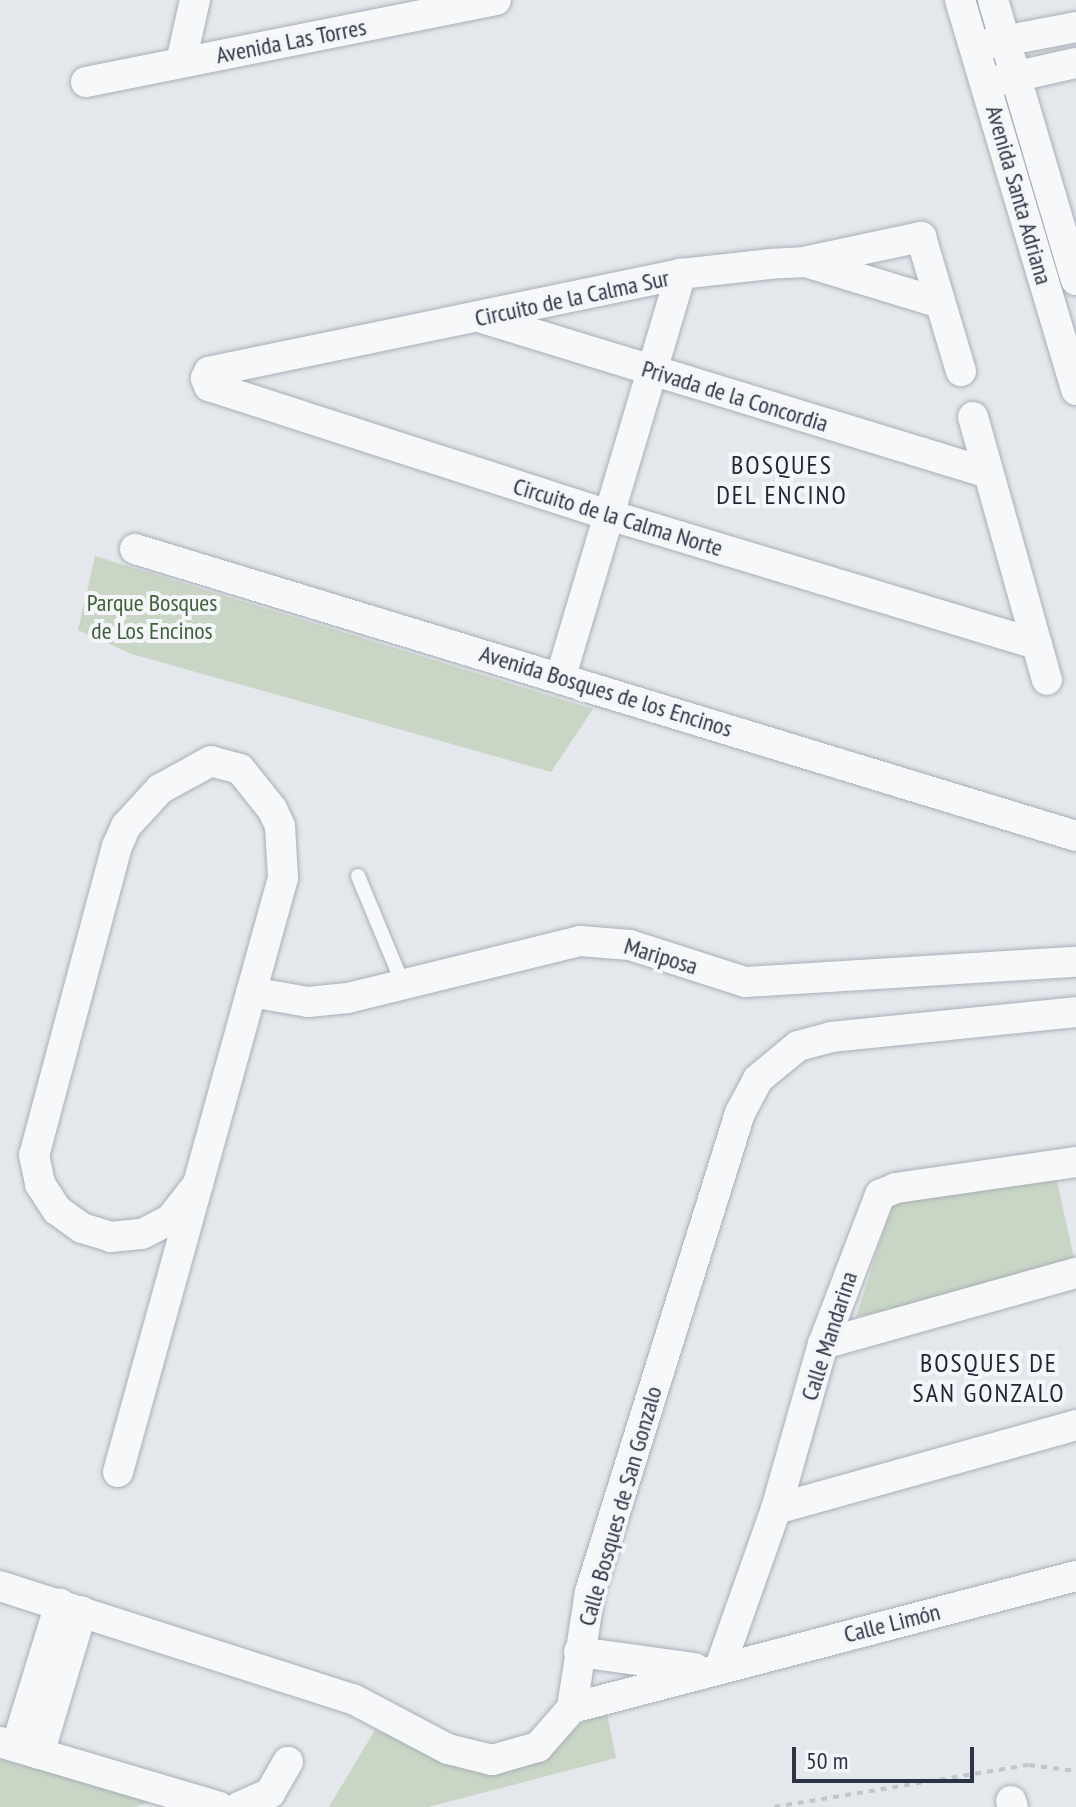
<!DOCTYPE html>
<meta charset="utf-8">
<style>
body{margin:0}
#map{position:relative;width:1076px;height:1807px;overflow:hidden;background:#e4e7ec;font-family:"PT Sans Narrow",sans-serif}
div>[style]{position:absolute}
.green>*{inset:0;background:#c9d6c5}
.path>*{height:4px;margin-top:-2px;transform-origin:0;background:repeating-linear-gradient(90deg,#c2c5cb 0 6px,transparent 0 12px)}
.roads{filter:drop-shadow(0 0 2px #a9aeb7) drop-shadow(0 0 2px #a9aeb7)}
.lane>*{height:14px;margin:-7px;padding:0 7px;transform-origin:7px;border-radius:7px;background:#f7f8fa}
.street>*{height:30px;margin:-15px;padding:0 15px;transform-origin:15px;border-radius:15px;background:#f7f8fa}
span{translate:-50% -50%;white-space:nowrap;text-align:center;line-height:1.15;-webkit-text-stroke:8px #f4f6f9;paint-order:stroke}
.street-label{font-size:24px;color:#2b3445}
.park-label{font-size:24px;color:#3f6138}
.neighbourhood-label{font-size:26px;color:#1d2536;letter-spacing:2px}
.scale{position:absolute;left:792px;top:1747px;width:182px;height:36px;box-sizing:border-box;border:4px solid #2b3445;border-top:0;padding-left:10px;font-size:24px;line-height:28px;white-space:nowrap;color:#2b3445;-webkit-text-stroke:6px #f4f6f9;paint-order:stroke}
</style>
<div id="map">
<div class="green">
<div style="clip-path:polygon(95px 556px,593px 709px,551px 772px,132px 654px,78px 630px)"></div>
<div style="clip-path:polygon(1056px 1177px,1076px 1267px,856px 1317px,895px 1196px)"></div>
<div style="clip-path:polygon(607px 1713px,616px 1758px,428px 1807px,329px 1807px,375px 1730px,475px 1764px)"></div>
<div style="clip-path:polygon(0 1760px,159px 1799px,135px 1807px,0 1807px)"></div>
</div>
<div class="path">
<div style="left:774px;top:1807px;width:258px;rotate:-9.4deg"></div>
<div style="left:1029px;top:1765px;width:47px;rotate:7.3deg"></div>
</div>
<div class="roads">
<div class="lane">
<div style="left:358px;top:876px;width:117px;rotate:67.4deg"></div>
</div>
<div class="street">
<div style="left:960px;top:0;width:407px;rotate:73.4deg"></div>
<div style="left:993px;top:0;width:292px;rotate:73.5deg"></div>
<div style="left:988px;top:44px;width:90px;rotate:-10.9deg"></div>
<div style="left:181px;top:62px;width:64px;rotate:-77.3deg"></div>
<div style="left:1000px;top:80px;width:78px;rotate:-12.6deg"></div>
<div style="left:86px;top:82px;width:418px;rotate:-11.3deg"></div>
<div style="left:808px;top:261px;width:116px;rotate:-12deg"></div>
<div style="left:921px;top:237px;width:140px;rotate:73.4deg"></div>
<div style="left:940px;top:303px;width:140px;rotate:-163deg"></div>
<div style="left:806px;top:262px;width:36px;rotate:177deg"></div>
<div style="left:770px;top:264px;width:90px;rotate:173.6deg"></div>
<div style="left:681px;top:274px;width:482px;rotate:168.3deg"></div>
<div style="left:209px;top:372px;width:7px;rotate:117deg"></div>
<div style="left:206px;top:378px;width:9px;rotate:69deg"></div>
<div style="left:209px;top:386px;width:420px;rotate:17.9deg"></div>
<div style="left:609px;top:515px;width:447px;rotate:16.8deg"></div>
<div style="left:485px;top:319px;width:526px;rotate:17.02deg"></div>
<div style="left:973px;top:417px;width:273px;rotate:74.3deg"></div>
<div style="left:135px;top:549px;width:984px;rotate:16.96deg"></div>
<div style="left:561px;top:676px;width:420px;rotate:-73.4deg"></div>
<div style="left:251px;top:992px;width:58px;rotate:10deg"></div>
<div style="left:308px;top:1002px;width:40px;rotate:-5.7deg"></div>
<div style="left:348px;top:998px;width:239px;rotate:-13.8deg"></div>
<div style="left:580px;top:941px;width:50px;rotate:4.6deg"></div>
<div style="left:630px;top:945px;width:121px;rotate:17.8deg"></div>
<div style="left:745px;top:982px;width:332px;rotate:-3.5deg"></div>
<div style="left:823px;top:1344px;width:263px;rotate:-15.7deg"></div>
<div style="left:118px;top:1472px;width:616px;rotate:-74.48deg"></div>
<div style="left:283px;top:878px;width:52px;rotate:-93.3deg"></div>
<div style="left:280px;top:826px;width:19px;rotate:-115deg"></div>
<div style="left:272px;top:809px;width:51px;rotate:-128.7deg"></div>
<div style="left:240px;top:769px;width:30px;rotate:-165deg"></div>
<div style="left:211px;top:761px;width:58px;rotate:151.2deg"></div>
<div style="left:160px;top:789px;width:50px;rotate:132.6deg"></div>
<div style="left:126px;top:826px;width:22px;rotate:114deg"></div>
<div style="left:117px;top:846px;width:320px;rotate:105deg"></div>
<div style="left:34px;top:1155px;width:30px;rotate:78deg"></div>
<div style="left:40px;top:1184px;width:31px;rotate:57deg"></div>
<div style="left:57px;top:1210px;width:31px;rotate:36deg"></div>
<div style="left:82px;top:1228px;width:30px;rotate:17deg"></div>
<div style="left:111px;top:1237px;width:31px;rotate:-6deg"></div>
<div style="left:142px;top:1234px;width:31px;rotate:-27deg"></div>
<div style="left:170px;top:1220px;width:46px;rotate:-52.1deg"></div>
<div style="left:776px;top:1509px;width:312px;rotate:-15.6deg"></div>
<div style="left:0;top:1586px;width:371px;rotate:17.8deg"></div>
<div style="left:353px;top:1699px;width:107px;rotate:27.8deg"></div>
<div style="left:448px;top:1749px;width:45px;rotate:14deg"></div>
<div style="left:492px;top:1760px;width:48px;rotate:-15.8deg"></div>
<div style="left:538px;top:1747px;width:52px;rotate:-48.9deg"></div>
<div style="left:572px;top:1708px;width:117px;rotate:-81.2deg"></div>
<div style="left:590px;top:1592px;width:502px;rotate:-72.61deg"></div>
<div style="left:740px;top:1113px;width:38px;rotate:-62deg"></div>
<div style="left:758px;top:1079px;width:52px;rotate:-39.5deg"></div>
<div style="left:798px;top:1046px;width:34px;rotate:-15deg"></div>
<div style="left:831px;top:1037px;width:246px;rotate:-5.8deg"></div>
<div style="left:579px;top:1652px;width:117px;rotate:7.9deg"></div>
<div style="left:720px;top:1667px;width:168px;rotate:-70.5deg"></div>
<div style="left:776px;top:1509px;width:172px;rotate:-74.1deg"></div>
<div style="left:823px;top:1344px;width:160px;rotate:-69.1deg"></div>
<div style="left:880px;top:1195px;width:17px;rotate:-24deg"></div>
<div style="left:896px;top:1188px;width:182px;rotate:-8.2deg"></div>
<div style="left:572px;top:1708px;width:521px;rotate:-14.68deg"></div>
<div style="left:0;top:1742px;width:228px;rotate:16.5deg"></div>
<div style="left:16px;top:1747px;width:150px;rotate:-72.9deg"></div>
<div style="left:39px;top:1754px;width:149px;rotate:-73.3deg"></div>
<div style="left:1011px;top:1801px;width:6px;rotate:72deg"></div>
<div style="left:239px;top:1807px;width:34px;rotate:-24deg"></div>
<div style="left:270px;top:1793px;width:36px;rotate:-60deg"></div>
</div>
</div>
<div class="street-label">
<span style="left:291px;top:41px;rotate:-11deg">Avenida Las Torres</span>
<span style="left:1019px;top:195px;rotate:74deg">Avenida Santa Adriana</span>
<span style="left:572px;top:298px;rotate:-12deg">Circuito de la Calma Sur</span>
<span style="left:735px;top:396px;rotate:17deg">Privada de la Concordia</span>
<span style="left:618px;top:517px;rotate:17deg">Circuito de la Calma Norte</span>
<span style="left:606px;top:691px;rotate:17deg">Avenida Bosques de los Encinos</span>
<span style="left:661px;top:956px;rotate:17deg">Mariposa</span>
<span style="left:829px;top:1336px;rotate:-72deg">Calle Mandarina</span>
<span style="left:620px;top:1506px;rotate:-74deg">Calle Bosques de San Gonzalo</span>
<span style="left:892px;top:1623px;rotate:-14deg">Calle Limón</span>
</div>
<div class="park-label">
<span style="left:152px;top:617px">Parque Bosques<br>de Los Encinos</span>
</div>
<div class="neighbourhood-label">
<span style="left:782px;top:480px">BOSQUES<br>DEL ENCINO</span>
<span style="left:989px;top:1378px">BOSQUES DE<br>SAN GONZALO</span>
</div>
<div class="scale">50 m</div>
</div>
